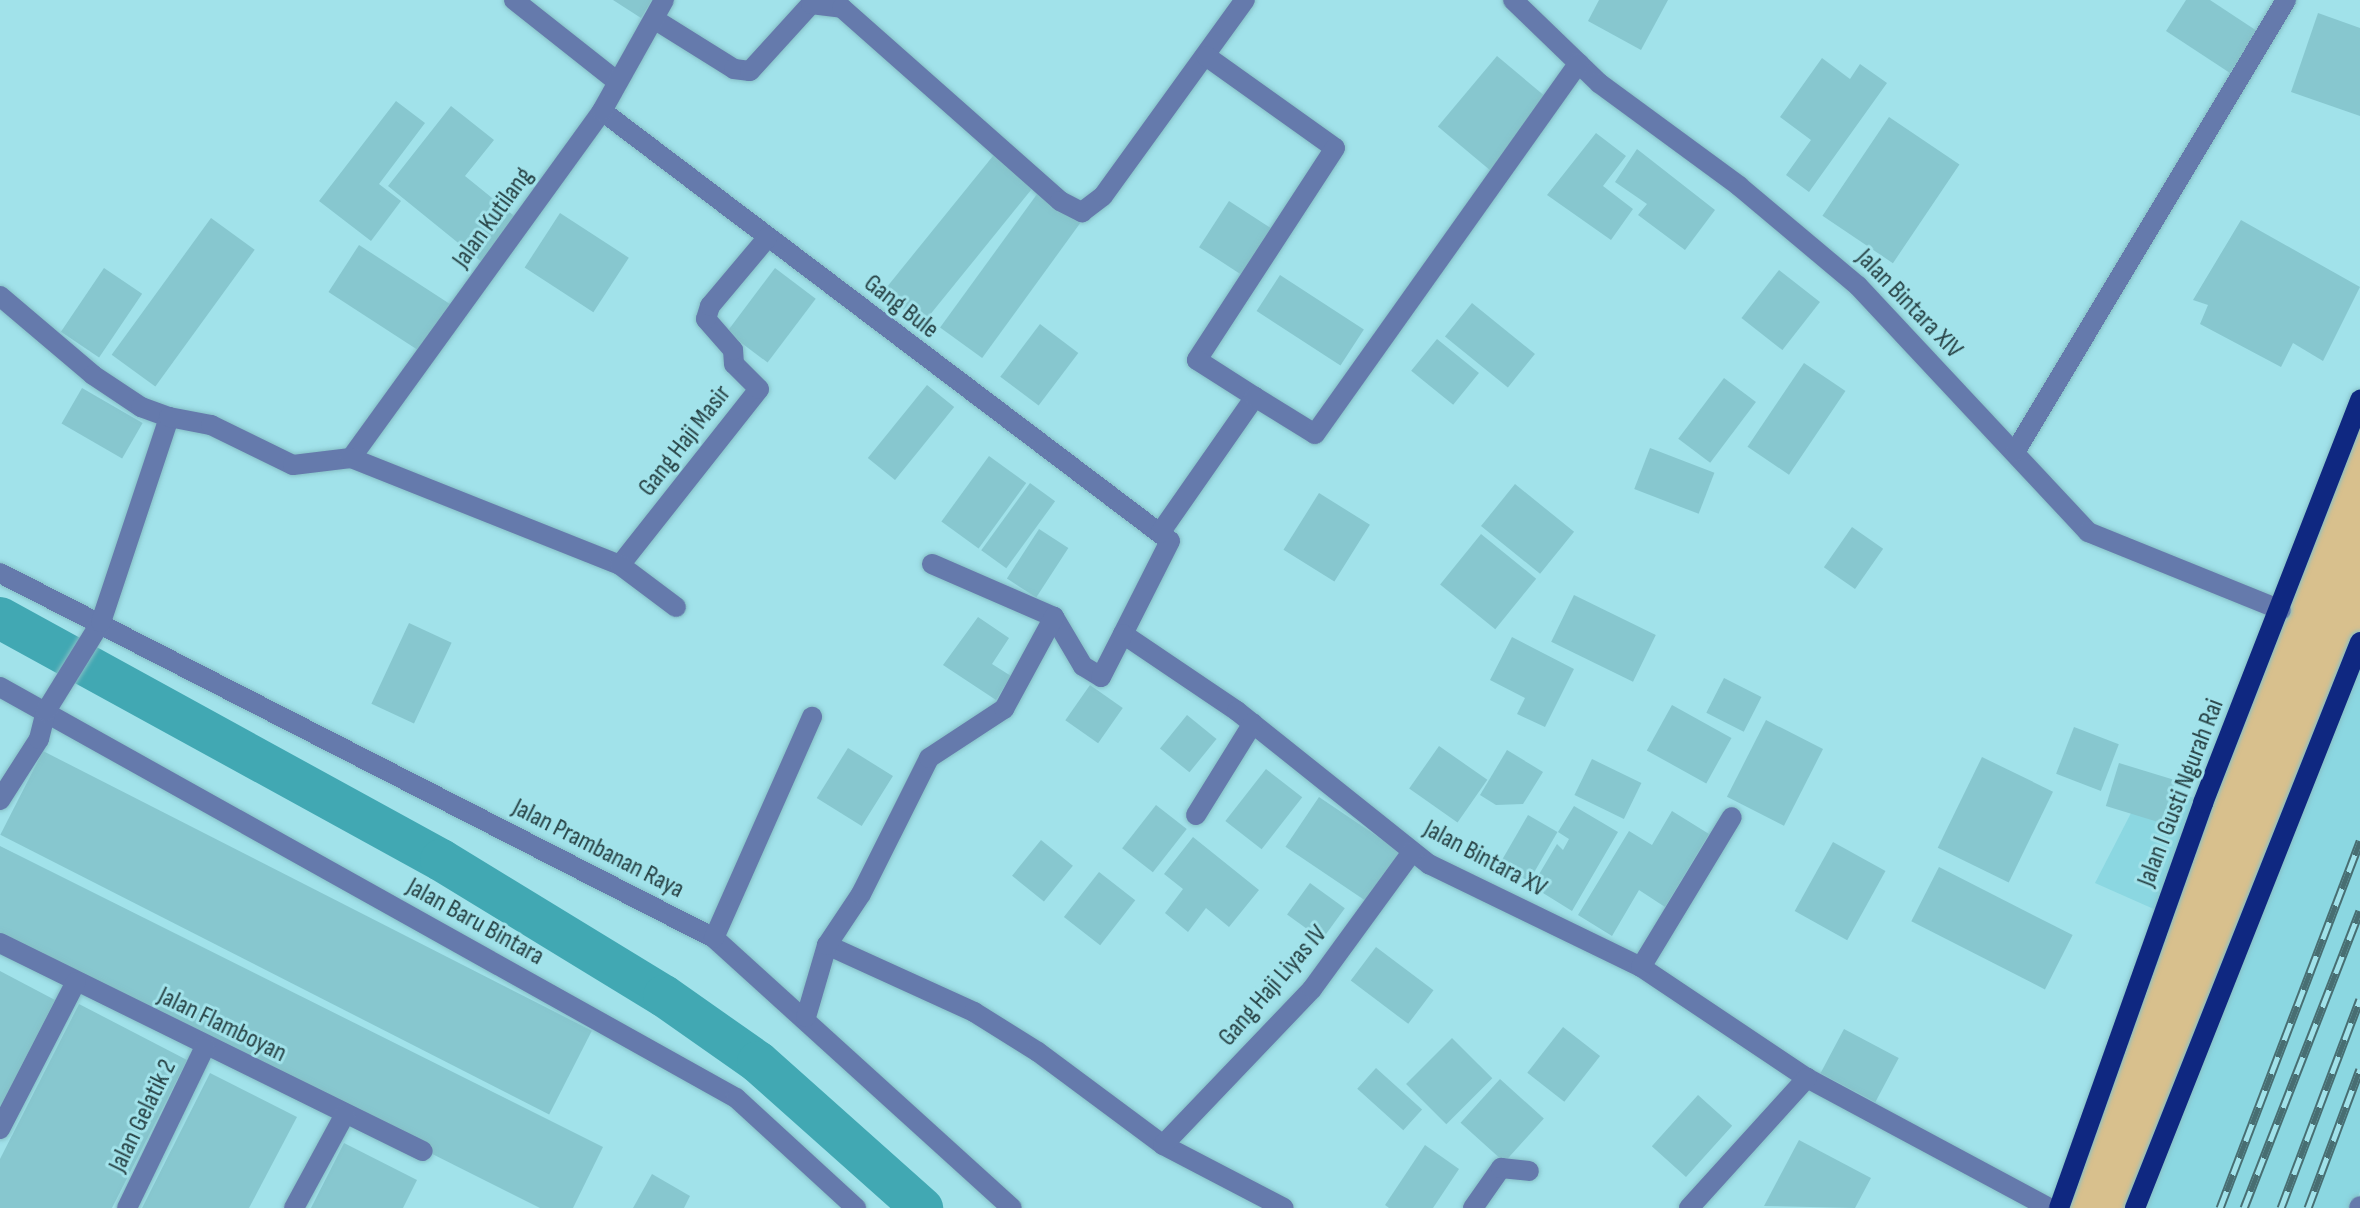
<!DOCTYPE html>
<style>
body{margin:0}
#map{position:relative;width:2360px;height:1208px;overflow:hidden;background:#a1e2ea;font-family:"Sofia Sans Condensed",sans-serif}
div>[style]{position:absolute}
.built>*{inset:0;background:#8bd7e1}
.green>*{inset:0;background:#d8c08d}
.canal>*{height:42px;margin:-21px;padding:0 21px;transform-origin:21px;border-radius:21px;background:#41a8b3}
.building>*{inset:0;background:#87c7cf;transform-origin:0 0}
.roads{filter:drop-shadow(0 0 2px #86bfc6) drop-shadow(0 0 2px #86bfc6)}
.minor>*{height:20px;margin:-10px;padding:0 10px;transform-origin:10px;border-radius:10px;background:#657aac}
.major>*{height:20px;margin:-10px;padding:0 10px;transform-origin:10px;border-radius:10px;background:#0f2881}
.rail>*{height:9px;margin-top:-4.5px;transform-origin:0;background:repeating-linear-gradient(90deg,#a1e2ea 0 18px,#486e72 0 36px);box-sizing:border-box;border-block:2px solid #486e72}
span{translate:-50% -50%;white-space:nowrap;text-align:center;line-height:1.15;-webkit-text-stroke:6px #a1e2ea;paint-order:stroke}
.street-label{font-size:26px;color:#274245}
</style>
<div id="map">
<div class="built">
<div style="clip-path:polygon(2360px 642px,2360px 1192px,2353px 1208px,2135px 1208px)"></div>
<div style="clip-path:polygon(2147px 782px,2197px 799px,2156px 910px,2095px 883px)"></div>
</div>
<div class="green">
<div style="clip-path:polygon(2360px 400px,2360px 642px,2135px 1208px,2059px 1208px)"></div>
</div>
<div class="canal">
<div style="left:0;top:618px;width:503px;rotate:28.76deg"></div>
<div style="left:441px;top:860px;width:261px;rotate:31.4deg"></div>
<div style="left:664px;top:996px;width:115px;rotate:35.1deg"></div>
<div style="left:758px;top:1062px;width:220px;rotate:41.7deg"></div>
</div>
<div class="building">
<div style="clip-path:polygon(613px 0,652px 0,641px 18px)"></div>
<div style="clip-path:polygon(1599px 0,1668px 0,1641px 50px,1588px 21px)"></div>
<div style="clip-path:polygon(2186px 0,2210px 0,2257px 31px,2230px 73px,2166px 31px)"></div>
<div style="clip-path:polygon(2318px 13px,2360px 28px,2360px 116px,2291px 92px)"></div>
<div style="left:1497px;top:56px;width:69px;height:92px;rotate:40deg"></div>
<div style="clip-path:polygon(1822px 58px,1850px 79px,1860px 64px,1887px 83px,1809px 192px,1786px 175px,1811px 140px,1780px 117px)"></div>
<div style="clip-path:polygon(396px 101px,425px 123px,379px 184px,401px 201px,371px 241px,319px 201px)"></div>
<div style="clip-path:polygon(451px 106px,494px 140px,465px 176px,518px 219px,483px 263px,388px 186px)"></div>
<div style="left:1889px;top:117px;width:85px;height:119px;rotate:34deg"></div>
<div style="clip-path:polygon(1596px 133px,1626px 156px,1603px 186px,1633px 209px,1611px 240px,1547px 195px)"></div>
<div style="clip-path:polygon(1637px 149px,1715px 210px,1685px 250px,1638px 215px,1647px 204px,1615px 182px)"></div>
<div style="left:997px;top:151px;width:51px;height:182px;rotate:39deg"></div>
<div style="left:1040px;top:190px;width:52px;height:170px;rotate:36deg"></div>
<div style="left:1229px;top:201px;width:51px;height:55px;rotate:33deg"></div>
<div style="left:560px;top:213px;width:82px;height:65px;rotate:33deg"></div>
<div style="left:211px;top:218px;width:54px;height:169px;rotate:36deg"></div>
<div style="clip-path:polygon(2241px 220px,2360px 287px,2323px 361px,2293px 343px,2281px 367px,2200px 324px,2208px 305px,2193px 300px)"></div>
<div style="left:359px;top:245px;width:113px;height:56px;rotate:33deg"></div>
<div style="left:104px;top:268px;width:46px;height:77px;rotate:34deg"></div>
<div style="left:775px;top:268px;width:51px;height:80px;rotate:37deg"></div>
<div style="left:1779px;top:270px;width:52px;height:61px;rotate:38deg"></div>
<div style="left:1280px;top:275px;width:100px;height:43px;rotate:33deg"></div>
<div style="left:1472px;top:303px;width:81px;height:43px;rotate:39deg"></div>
<div style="left:1040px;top:324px;width:48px;height:66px;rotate:37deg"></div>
<div style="left:1437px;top:339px;width:54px;height:41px;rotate:39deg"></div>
<div style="left:1804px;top:363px;width:50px;height:101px;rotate:34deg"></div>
<div style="left:1724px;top:378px;width:40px;height:76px;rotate:37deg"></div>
<div style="left:927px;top:385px;width:35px;height:94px;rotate:39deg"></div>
<div style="left:82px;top:388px;width:70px;height:41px;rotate:30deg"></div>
<div style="left:1650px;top:448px;width:69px;height:44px;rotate:21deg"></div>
<div style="left:989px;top:456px;width:46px;height:81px;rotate:36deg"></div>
<div style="left:1030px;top:483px;width:31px;height:83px;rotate:36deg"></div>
<div style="left:1515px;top:484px;width:76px;height:54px;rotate:39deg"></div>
<div style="left:1319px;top:493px;width:60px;height:67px;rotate:32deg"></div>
<div style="left:1852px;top:527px;width:38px;height:49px;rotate:35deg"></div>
<div style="left:1039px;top:529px;width:35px;height:59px;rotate:33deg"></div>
<div style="left:1481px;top:534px;width:71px;height:65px;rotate:39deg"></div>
<div style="left:1574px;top:595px;width:91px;height:52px;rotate:26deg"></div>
<div style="clip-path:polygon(978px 617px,1009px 638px,992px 664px,1011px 676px,996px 700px,943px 665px)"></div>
<div style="left:409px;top:623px;width:47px;height:89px;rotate:25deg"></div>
<div style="clip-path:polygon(1512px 637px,1574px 669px,1545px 727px,1517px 714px,1525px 698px,1490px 680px)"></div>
<div style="left:1724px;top:678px;width:42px;height:39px;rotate:27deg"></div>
<div style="left:1090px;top:685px;width:40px;height:43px;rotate:35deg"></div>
<div style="left:1672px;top:705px;width:68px;height:52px;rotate:29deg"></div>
<div style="left:1187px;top:715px;width:38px;height:43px;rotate:39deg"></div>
<div style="left:1766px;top:720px;width:64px;height:86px;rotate:27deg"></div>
<div style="left:2074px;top:727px;width:48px;height:50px;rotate:21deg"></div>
<div style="left:1439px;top:746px;width:59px;height:52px;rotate:35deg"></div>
<div style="left:848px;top:748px;width:53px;height:59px;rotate:32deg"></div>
<div style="clip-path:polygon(1507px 750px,1543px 772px,1523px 804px,1496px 805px,1480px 795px)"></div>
<div style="left:43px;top:751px;width:616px;height:94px;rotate:27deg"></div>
<div style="left:1982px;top:757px;width:79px;height:101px;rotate:26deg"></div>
<div style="left:1592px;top:759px;width:55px;height:40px;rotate:26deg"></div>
<div style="left:2119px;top:763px;width:59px;height:45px;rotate:17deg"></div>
<div style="left:1266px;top:769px;width:46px;height:66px;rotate:38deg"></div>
<div style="left:1319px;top:797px;width:102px;height:60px;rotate:34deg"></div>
<div style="left:1156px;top:805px;width:39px;height:55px;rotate:38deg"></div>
<div style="clip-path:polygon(1574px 806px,1618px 832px,1572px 911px,1543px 893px,1538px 876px,1557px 844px,1563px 850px,1569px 839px,1558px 832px)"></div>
<div style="clip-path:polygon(1672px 811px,1709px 834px,1665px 907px,1639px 890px,1612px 936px,1578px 915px,1629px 831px,1652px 845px)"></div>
<div style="left:1528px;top:815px;width:34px;height:57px;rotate:30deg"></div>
<div style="clip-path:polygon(1193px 837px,1259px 890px,1229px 927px,1206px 908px,1188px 932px,1165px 913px,1183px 889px,1164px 874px)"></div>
<div style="left:1041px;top:840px;width:41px;height:46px;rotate:39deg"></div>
<div style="left:1833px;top:842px;width:60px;height:79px;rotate:29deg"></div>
<div style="clip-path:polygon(0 846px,603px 1147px,573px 1208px,540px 1208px,0 937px)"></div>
<div style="left:1939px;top:867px;width:150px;height:61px;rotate:27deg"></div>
<div style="left:1099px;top:872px;width:46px;height:57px;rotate:38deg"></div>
<div style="left:1310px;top:883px;width:43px;height:39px;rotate:36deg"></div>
<div style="left:1376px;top:947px;width:72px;height:42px;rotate:37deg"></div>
<div style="clip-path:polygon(0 971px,55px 1000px,0 1108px)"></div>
<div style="clip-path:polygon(79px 1004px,187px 1060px,112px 1208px,0 1208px,0 1159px)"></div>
<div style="left:1563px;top:1027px;width:47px;height:58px;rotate:38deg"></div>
<div style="left:1844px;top:1029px;width:62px;height:50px;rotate:28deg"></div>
<div style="left:1452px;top:1038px;width:57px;height:65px;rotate:45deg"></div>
<div style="left:1376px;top:1068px;width:62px;height:28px;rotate:42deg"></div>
<div style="clip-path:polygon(210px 1073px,297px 1117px,249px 1208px,142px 1208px)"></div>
<div style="left:1500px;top:1079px;width:59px;height:59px;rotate:42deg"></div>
<div style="left:1698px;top:1095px;width:46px;height:69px;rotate:42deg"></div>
<div style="clip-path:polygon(1799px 1140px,1871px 1178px,1855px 1208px,1764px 1206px)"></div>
<div style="clip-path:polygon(344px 1143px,417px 1180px,403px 1208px,311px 1208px)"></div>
<div style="clip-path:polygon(1425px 1145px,1459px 1169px,1433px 1208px,1389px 1208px,1385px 1205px)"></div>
<div style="clip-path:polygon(652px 1174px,690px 1196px,684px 1208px,633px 1208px)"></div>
</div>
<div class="roads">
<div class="minor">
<div style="left:514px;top:0;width:132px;rotate:38.3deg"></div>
<div style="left:1513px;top:0;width:120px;rotate:44deg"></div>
<div style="left:1599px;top:83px;width:174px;rotate:36.3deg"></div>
<div style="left:1739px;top:186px;width:155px;rotate:40deg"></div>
<div style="left:1858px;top:286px;width:337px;rotate:46.9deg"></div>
<div style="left:2088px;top:532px;width:208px;rotate:22deg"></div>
<div style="left:654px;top:19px;width:94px;rotate:32deg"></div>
<div style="left:734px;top:69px;width:16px;rotate:7deg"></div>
<div style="left:750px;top:71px;width:91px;rotate:-47.7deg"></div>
<div style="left:811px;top:4px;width:31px;rotate:7deg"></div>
<div style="left:842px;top:8px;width:291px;rotate:41.5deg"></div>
<div style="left:1060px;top:201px;width:25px;rotate:27deg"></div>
<div style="left:1082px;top:212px;width:26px;rotate:-37deg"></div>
<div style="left:1103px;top:196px;width:242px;rotate:-54.1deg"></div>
<div style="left:1206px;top:56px;width:158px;rotate:35.5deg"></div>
<div style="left:1335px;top:148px;width:253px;rotate:123.1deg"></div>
<div style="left:1197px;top:360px;width:69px;rotate:32.5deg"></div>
<div style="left:602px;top:111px;width:712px;rotate:37.13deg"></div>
<div style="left:1170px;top:541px;width:104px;rotate:116.8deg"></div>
<div style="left:1123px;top:634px;width:138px;rotate:34deg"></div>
<div style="left:1237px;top:711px;width:246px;rotate:38.6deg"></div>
<div style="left:1429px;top:864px;width:236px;rotate:25.9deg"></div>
<div style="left:1641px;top:967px;width:200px;rotate:33.8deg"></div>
<div style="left:1807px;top:1078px;width:275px;rotate:28.2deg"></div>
<div style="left:0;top:296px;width:122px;rotate:40.3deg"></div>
<div style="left:93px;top:375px;width:58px;rotate:33.7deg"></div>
<div style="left:141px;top:407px;width:30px;rotate:20deg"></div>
<div style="left:2015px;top:452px;width:527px;rotate:-59.05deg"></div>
<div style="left:351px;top:458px;width:428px;rotate:-54.1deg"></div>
<div style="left:602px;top:111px;width:127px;rotate:-60.8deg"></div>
<div style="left:1160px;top:533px;width:166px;rotate:-55.1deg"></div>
<div style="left:1255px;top:397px;width:70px;rotate:31.7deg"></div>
<div style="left:1315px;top:434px;width:455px;rotate:-54.6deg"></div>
<div style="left:932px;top:564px;width:133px;rotate:23.5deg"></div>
<div style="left:1054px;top:617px;width:57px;rotate:59.4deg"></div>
<div style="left:1083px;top:666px;width:21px;rotate:31deg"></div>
<div style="left:1101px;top:677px;width:48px;rotate:-62.9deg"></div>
<div style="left:620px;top:565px;width:224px;rotate:-51.7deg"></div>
<div style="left:759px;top:389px;width:35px;rotate:-135deg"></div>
<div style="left:734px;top:364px;width:14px;rotate:-94deg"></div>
<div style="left:733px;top:350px;width:41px;rotate:-131.1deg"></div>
<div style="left:706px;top:319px;width:14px;rotate:-73deg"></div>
<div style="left:710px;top:306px;width:90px;rotate:-50deg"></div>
<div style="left:0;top:573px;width:802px;rotate:27.08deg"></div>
<div style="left:714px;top:938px;width:402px;rotate:42.2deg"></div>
<div style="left:0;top:687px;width:843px;rotate:29.18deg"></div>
<div style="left:736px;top:1098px;width:163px;rotate:42.5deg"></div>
<div style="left:0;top:800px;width:72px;rotate:-57.4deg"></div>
<div style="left:39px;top:739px;width:29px;rotate:-76deg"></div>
<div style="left:46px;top:711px;width:105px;rotate:-58.3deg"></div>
<div style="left:101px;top:622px;width:216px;rotate:-71.6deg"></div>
<div style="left:169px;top:417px;width:43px;rotate:10.8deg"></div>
<div style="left:211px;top:425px;width:91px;rotate:26deg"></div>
<div style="left:293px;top:465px;width:58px;rotate:-6.9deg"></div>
<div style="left:351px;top:458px;width:289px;rotate:21.7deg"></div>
<div style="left:620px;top:565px;width:70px;rotate:36.9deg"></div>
<div style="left:1196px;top:815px;width:108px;rotate:-58.2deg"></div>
<div style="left:714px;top:938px;width:242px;rotate:-66.1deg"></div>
<div style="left:0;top:943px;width:471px;rotate:26.2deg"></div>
<div style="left:827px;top:945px;width:162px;rotate:24.5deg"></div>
<div style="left:974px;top:1012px;width:75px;rotate:32deg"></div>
<div style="left:1038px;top:1052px;width:156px;rotate:36.6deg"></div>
<div style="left:1163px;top:1145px;width:136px;rotate:27.5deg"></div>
<div style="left:1641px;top:967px;width:175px;rotate:-58.8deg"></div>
<div style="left:806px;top:1017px;width:75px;rotate:-73.7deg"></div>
<div style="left:827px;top:945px;width:61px;rotate:-56.3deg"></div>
<div style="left:861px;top:894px;width:152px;rotate:-63.4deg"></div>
<div style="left:929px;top:758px;width:90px;rotate:-33.2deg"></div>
<div style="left:1004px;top:709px;width:105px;rotate:-61.5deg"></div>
<div style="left:0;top:1129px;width:165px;rotate:-62.7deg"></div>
<div style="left:1163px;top:1145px;width:216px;rotate:-46.3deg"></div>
<div style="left:1312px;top:989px;width:170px;rotate:-53.9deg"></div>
<div style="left:127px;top:1208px;width:179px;rotate:-64.2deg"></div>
<div style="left:294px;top:1208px;width:107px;rotate:-61.5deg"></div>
<div style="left:1473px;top:1208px;width:49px;rotate:-55deg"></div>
<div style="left:1501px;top:1168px;width:28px;rotate:6deg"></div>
<div style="left:1689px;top:1208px;width:176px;rotate:-47.8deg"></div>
<div style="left:2359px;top:1208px;width:2px;rotate:-63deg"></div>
</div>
<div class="major">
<div style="left:2059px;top:1208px;width:430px;rotate:-70.4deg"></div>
<div style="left:2203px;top:803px;width:433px;rotate:-68.7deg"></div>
<div style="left:2135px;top:1208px;width:609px;rotate:-68.32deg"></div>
</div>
</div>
<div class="rail">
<div style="left:2220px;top:1208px;width:393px;rotate:-69.1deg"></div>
<div style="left:2244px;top:1208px;width:319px;rotate:-68.7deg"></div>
<div style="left:2281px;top:1208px;width:223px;rotate:-69.3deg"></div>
<div style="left:2308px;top:1208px;width:148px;rotate:-69.5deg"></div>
</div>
<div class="street-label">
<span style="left:493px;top:218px;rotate:-54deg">Jalan Kutilang</span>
<span style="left:1909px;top:304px;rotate:46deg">Jalan Bintara XIV</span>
<span style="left:901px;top:307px;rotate:38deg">Gang Bule</span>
<span style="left:685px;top:441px;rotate:-52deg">Gang Haji Masir</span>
<span style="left:2181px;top:793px;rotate:-69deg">Jalan I Gusti Ngurah Rai</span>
<span style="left:598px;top:849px;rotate:27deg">Jalan Prambanan Raya</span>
<span style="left:1485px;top:859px;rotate:28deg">Jalan Bintara XV</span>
<span style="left:475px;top:922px;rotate:29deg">Jalan Baru Bintara</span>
<span style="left:1273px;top:986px;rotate:-49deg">Gang Haji Liyas IV</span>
<span style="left:222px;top:1025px;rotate:26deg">Jalan Flamboyan</span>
<span style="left:143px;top:1116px;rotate:-64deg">Jalan Gelatik 2</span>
</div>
</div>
